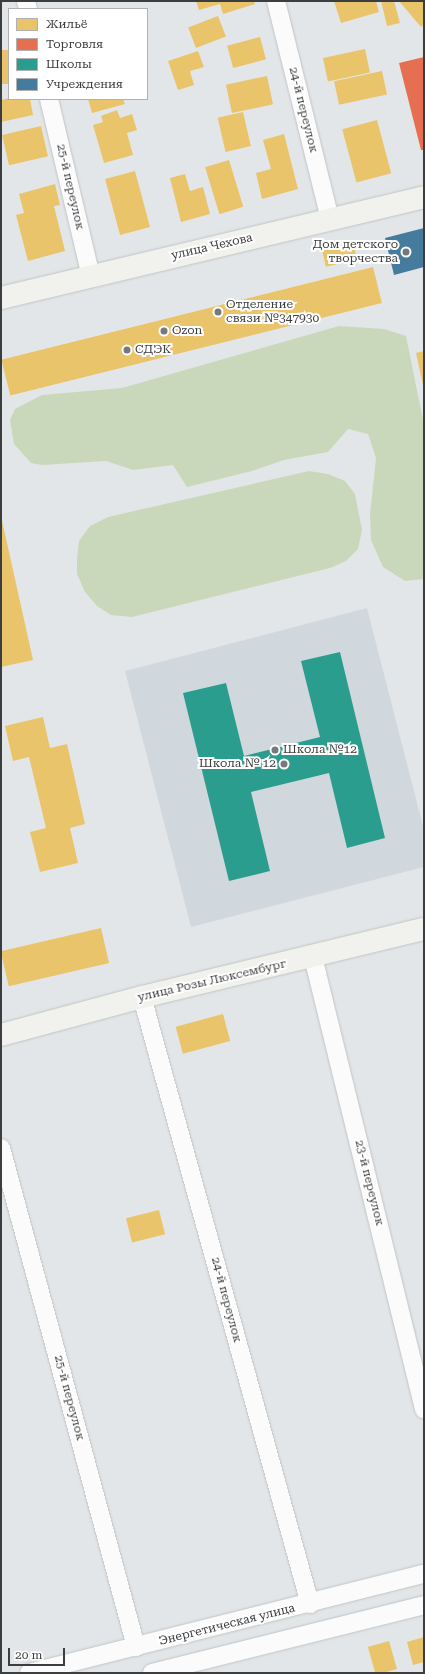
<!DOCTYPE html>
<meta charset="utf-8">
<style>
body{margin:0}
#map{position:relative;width:425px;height:1674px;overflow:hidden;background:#e3e6e8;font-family:"Roboto Serif",serif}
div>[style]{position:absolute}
.built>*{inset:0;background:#d1d8dd}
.green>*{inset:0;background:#c9d8ba}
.homes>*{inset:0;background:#e9c46a;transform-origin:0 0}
.shops>*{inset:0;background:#e76f51}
.schools>*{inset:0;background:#2a9d8f}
.public>*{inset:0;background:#457b9d}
.roads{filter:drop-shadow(0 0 1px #c1c3c4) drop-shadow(0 0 1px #c1c3c4)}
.street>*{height:18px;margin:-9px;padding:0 9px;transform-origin:9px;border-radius:9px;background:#fbfbfc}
.secondary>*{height:22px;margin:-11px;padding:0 11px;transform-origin:11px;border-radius:11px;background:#f1f1ee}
.dots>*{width:11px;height:11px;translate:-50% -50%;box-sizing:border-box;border:2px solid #fff;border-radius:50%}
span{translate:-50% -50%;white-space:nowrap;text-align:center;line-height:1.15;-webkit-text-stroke:4px #fff;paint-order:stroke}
.street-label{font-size:12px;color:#3c3d3e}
.poi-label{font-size:12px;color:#3c3d3e}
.right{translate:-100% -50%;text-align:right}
.left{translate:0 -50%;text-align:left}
.frame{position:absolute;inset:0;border:2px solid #3c3d3e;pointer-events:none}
.legend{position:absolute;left:8px;top:8px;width:140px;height:92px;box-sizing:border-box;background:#fff;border:1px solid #b1b1b2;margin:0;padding:5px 7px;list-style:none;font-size:12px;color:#3c3d3e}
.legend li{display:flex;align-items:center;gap:8px;height:20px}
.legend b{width:20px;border:1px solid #b1b1b2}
.scale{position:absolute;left:8px;top:1648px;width:57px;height:18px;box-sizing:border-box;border:2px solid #3c3d3e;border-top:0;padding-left:5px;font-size:12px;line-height:14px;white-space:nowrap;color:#3c3d3e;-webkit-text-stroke:3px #fff;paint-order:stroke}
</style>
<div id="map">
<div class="built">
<div style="clip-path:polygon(367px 608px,424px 830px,424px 867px,191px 927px,125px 671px)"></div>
</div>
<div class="green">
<div style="clip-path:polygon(339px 326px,384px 329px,406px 336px,424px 425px,424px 579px,405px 581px,383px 567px,371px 540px,370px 514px,376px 458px,368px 434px,348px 429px,328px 452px,284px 460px,252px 471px,187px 487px,173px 465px,133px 470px,106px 461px,42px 465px,31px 463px,14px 444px,10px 420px,15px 409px,42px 395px,122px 388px)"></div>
<div style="clip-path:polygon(309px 471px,328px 474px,345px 481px,355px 494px,362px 530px,358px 549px,346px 561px,330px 568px,132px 617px,111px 615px,97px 606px,85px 592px,77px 574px,77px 558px,79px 541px,90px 526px,108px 517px)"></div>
</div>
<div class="homes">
<div style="clip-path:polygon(196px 1px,254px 1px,255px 4px,223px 14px,220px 4px,199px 10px)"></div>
<div style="clip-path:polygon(334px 1px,376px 1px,379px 12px,341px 23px)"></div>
<div style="clip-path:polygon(381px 1px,394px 1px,400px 23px,387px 26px)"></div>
<div style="clip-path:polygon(399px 1px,424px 1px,424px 25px,421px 27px)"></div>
<div style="left:218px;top:16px;width:22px;height:32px;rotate:69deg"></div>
<div style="left:260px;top:37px;width:23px;height:34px;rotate:75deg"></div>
<div style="left:365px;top:49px;width:24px;height:43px;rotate:78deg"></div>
<div style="left:9px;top:50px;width:34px;height:8px;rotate:90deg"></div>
<div style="clip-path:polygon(198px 51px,204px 67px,190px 71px,194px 85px,178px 90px,168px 61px)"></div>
<div style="left:382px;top:71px;width:24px;height:49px;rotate:78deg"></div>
<div style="left:267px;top:76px;width:29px;height:42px;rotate:78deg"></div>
<div style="clip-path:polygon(9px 98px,30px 99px,33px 115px,1px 122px,1px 100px)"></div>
<div style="clip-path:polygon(88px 99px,123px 99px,125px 104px,92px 113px)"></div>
<div style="clip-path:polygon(117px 110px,120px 118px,132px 114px,137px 130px,127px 133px,133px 155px,104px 163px,93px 125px,103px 122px,101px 116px)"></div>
<div style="left:243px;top:112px;width:35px;height:26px;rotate:77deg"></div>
<div style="left:377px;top:120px;width:55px;height:36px;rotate:75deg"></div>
<div style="left:41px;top:126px;width:31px;height:40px;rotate:77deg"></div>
<div style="clip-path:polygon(284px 134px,298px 189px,262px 199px,256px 173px,271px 169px,263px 140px)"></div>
<div style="left:229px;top:160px;width:49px;height:25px;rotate:73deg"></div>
<div style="left:135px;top:171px;width:58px;height:31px;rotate:75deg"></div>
<div style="clip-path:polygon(185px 174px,190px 191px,203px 187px,210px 214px,181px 222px,170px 178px)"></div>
<div style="clip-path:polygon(55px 184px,60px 205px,54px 206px,65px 251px,28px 261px,16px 215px,24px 213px,19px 194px)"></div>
<div style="left:353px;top:242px;width:18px;height:32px;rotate:77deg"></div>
<div style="left:373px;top:267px;width:37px;height:383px;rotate:76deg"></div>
<div style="clip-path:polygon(424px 351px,424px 385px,423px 385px,416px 353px)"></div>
<div style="clip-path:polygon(1px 516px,33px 660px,1px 667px)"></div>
<div style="clip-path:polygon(43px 717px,50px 748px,67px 744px,85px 824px,70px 828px,78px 863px,40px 872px,30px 832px,46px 828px,29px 757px,13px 761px,5px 726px)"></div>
<div style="left:101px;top:928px;width:36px;height:103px;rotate:77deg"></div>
<div style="left:223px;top:1014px;width:28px;height:49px;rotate:75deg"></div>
<div style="left:159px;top:1210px;width:25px;height:34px;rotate:76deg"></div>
<div style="clip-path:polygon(424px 1637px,424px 1662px,413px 1665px,407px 1642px)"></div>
<div style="left:389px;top:1641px;width:29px;height:22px;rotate:74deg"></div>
</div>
<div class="shops">
<div style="clip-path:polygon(424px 57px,424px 150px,421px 150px,399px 63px)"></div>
</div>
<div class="schools">
<div style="clip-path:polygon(340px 652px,385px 838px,347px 848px,329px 773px,251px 792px,270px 871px,229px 881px,183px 693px,226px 683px,244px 756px,320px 737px,301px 661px)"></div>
</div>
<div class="public">
<div style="clip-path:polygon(424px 228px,424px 267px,394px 275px,385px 238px)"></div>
</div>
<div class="roads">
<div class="street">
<div style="left:26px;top:1px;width:8px;rotate:76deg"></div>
<div style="left:276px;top:1px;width:225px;rotate:76.1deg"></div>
<div style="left:49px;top:99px;width:182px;rotate:76.7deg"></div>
<div style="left:313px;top:957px;width:466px;rotate:76.2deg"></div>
<div style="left:142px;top:997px;width:630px;rotate:74.53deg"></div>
<div style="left:1px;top:1148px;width:517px;rotate:74.86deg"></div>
<div style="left:29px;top:1673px;width:407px;rotate:-14.1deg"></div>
<div style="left:152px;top:1673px;width:280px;rotate:-14deg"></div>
</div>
<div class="secondary">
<div style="left:1px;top:298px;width:435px;rotate:-13.4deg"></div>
<div style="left:1px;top:1035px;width:146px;rotate:-15.1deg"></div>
<div style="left:142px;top:997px;width:290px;rotate:-13.6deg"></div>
</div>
</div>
<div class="dots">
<div style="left:406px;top:252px;background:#76787a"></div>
<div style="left:218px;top:312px;background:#76787a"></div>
<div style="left:164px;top:331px;background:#76787a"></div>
<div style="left:127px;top:350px;background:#76787a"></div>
<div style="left:275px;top:750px;background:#76787a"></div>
<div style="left:284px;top:764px;background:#76787a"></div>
</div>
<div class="street-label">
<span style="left:303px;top:110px;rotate:76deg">24-й переулок</span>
<span style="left:70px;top:187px;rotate:77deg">25-й переулок</span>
<span style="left:212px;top:247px;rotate:-13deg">улица Чехова</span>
<span style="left:212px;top:981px;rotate:-13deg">улица Розы Люксембург</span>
<span style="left:369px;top:1183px;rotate:76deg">23-й переулок</span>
<span style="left:226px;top:1300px;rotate:75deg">24-й переулок</span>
<span style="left:69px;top:1398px;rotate:75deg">25-й переулок</span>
<span style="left:227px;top:1625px;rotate:-14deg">Энергетическая улица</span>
</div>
<div class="poi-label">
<span class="right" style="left:398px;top:252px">Дом детского<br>творчества</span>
<span class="left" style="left:226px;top:312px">Отделение<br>связи №347930</span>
<span class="left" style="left:172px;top:331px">Ozon</span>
<span class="left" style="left:135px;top:350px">СДЭК</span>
<span class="left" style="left:283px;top:750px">Школа №12</span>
<span class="right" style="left:276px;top:764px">Школа № 12</span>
</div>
<div class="frame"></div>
<ul class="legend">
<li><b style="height:11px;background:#e9c46a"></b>Жильё</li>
<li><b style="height:11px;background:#e76f51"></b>Торговля</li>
<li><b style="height:11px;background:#2a9d8f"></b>Школы</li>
<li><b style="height:11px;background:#457b9d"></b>Учреждения</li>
</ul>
<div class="scale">20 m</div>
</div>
